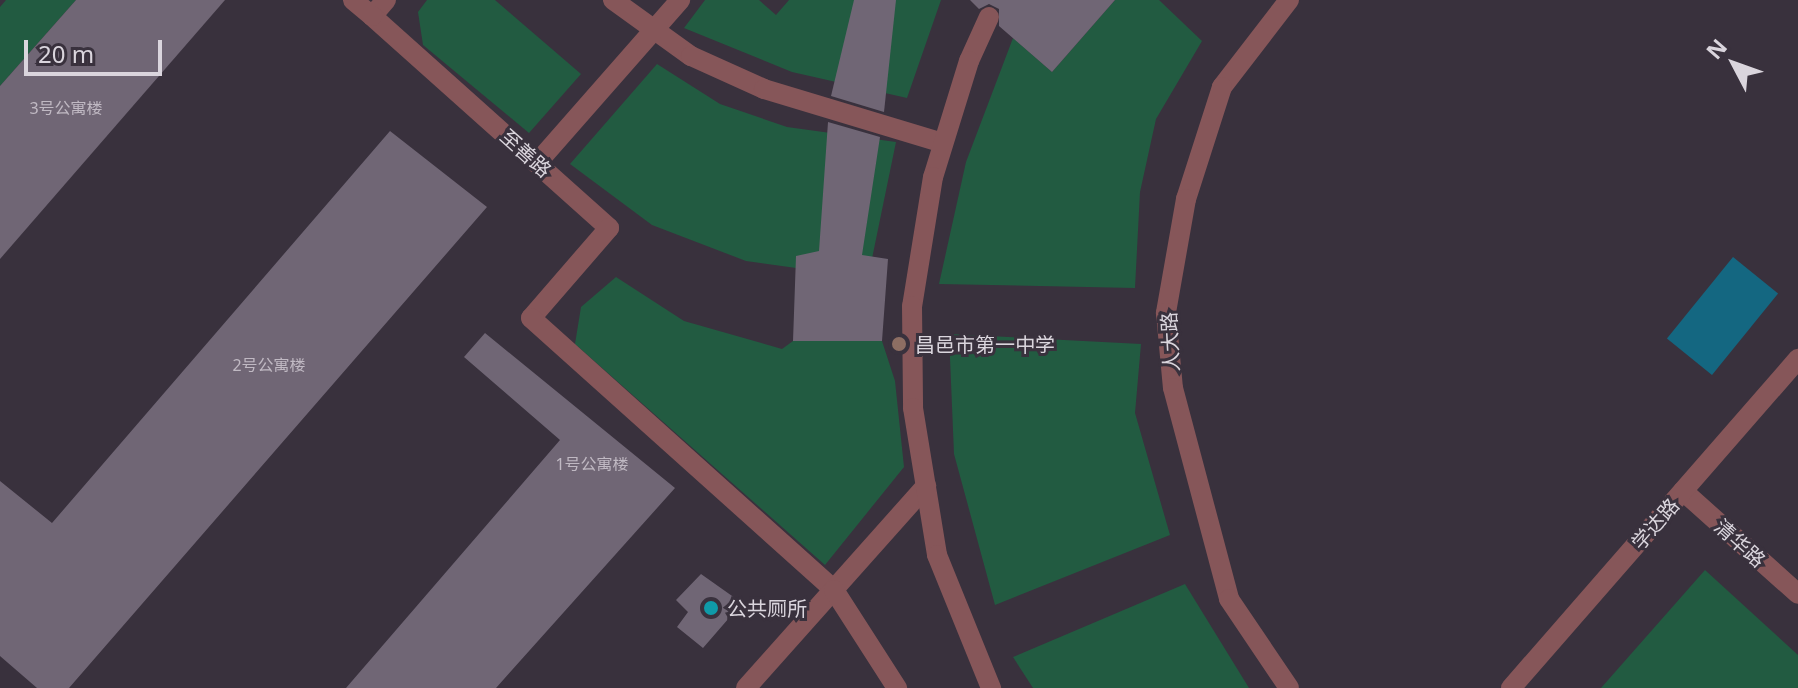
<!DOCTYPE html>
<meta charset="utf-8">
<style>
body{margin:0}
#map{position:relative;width:1798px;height:688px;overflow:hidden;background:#39313d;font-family:"Noto Sans","Noto Sans SC",sans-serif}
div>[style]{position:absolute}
.green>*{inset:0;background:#225b41}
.water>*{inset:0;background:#146781;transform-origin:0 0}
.building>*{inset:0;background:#706675}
.service>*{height:20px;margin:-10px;padding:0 10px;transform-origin:10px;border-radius:10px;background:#865659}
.pedestrian>*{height:20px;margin:-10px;padding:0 10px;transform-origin:10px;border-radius:10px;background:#865659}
.minor>*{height:20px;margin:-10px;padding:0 10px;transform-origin:10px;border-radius:10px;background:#865659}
.dots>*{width:22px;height:22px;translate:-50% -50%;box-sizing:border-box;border:4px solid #39313d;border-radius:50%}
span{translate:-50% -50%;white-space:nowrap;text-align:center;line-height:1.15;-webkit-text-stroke:6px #39313d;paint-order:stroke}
.number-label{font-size:16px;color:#c0b9c3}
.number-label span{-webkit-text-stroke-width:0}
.street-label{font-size:20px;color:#dad5dd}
.poi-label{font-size:20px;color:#dad5dd}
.left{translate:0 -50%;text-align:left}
.north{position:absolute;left:1694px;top:24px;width:80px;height:80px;-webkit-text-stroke:6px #39313d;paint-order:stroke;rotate:311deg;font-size:22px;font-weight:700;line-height:32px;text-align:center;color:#dad5dd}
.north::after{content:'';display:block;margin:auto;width:28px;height:36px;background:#dad5dd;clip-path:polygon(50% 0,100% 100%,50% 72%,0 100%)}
.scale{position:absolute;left:24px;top:40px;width:138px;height:36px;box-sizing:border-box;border:4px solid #dad5dd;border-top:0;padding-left:10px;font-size:24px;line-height:28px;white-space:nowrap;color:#dad5dd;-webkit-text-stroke:6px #39313d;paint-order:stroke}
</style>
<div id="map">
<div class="green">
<div style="clip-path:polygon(6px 0,76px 0,0 86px,0 7px)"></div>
<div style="clip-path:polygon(427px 0,495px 0,581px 74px,529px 133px,423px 45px,418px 12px)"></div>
<div style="clip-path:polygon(705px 0,759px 0,776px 15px,789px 0,941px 0,907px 98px,792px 72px,684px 28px)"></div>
<div style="clip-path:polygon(1115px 0,1159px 0,1202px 41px,1156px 119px,1140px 192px,1135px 288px,939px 284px,966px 162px,1013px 38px,1052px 72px)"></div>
<div style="clip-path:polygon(657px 64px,720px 104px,787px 127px,896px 142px,868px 278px,746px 261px,652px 225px,570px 164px)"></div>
<div style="clip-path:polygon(616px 277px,684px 321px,782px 349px,793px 341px,882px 341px,895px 381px,904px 467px,825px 565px,575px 344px,581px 307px)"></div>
<div style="clip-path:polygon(949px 334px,1141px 344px,1135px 413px,1170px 535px,995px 605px,954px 454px)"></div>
<div style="clip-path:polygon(1705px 570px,1798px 655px,1798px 688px,1601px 688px)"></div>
<div style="clip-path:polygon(1185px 584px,1249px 688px,1033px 688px,1013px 657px)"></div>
</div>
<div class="water">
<div style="left:1733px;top:257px;width:58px;height:105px;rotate:39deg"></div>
</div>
<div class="building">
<div style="clip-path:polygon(76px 0,225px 0,0 259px,0 86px)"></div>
<div style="clip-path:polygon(854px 0,896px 0,884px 112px,831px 96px)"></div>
<div style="clip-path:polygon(970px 0,1115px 0,1052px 72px,999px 26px,999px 9px,989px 4px,979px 9px)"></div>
<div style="clip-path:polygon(828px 122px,880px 137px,862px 255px,888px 259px,882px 341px,793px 341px,796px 256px,819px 251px)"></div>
<div style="clip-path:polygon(390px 131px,487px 207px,69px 688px,37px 688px,0 656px,0 481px,52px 523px)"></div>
<div style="clip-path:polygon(485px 333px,675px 488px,496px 688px,346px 688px,560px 440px,464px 357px)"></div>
<div style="clip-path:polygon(701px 574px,742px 603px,703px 648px,677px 627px,688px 612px,676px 600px)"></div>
</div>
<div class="service">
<div style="left:386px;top:0;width:21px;rotate:131deg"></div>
<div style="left:372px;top:16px;width:318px;rotate:41.8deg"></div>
<div style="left:609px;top:228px;width:119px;rotate:130.9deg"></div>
<div style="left:531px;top:318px;width:407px;rotate:41.9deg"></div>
<div style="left:746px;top:688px;width:271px;rotate:-48.3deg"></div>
</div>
<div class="pedestrian">
<div style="left:613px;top:0;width:96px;rotate:35.7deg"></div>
<div style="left:691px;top:56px;width:80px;rotate:24.3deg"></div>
<div style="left:764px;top:89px;width:187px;rotate:16.8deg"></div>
<div style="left:989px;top:17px;width:48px;rotate:114.4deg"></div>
<div style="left:969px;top:61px;width:121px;rotate:107.2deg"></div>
<div style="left:933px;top:177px;width:131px;rotate:99.2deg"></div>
<div style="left:912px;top:306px;width:102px;rotate:89.4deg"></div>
<div style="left:913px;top:408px;width:149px;rotate:80.7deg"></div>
<div style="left:937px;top:555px;width:144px;rotate:67.9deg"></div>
<div style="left:537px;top:163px;width:217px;rotate:-48.7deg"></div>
<div style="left:834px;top:590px;width:117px;rotate:57.3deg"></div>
</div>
<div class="minor">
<div style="left:353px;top:0;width:25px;rotate:40deg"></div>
<div style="left:1289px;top:0;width:110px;rotate:127.6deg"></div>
<div style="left:1222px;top:87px;width:118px;rotate:107.8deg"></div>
<div style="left:1186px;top:199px;width:116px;rotate:100deg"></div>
<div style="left:1166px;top:313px;width:75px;rotate:84.7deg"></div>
<div style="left:1173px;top:388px;width:218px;rotate:75.1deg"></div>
<div style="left:1229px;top:599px;width:107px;rotate:56deg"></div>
<div style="left:1683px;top:491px;width:154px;rotate:41.8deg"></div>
<div style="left:1511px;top:688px;width:437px;rotate:-48.9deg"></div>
</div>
<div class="dots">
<div style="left:899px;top:344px;background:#8d6e63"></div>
<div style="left:711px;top:608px;background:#0f9aa8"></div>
</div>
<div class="number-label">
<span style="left:66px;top:108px">3号公寓楼</span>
<span style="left:269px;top:365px">2号公寓楼</span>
<span style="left:592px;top:464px">1号公寓楼</span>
</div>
<div class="street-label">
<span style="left:526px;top:153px;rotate:42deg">至善路</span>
<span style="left:1170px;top:342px;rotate:-93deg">人大路</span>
<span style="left:1655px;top:524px;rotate:-49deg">学达路</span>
<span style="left:1740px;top:543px;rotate:42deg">清华路</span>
</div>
<div class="poi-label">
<span class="left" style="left:915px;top:344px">昌邑市第一中学</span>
<span class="left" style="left:727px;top:608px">公共厕所</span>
</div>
<div class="north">N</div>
<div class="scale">20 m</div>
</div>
